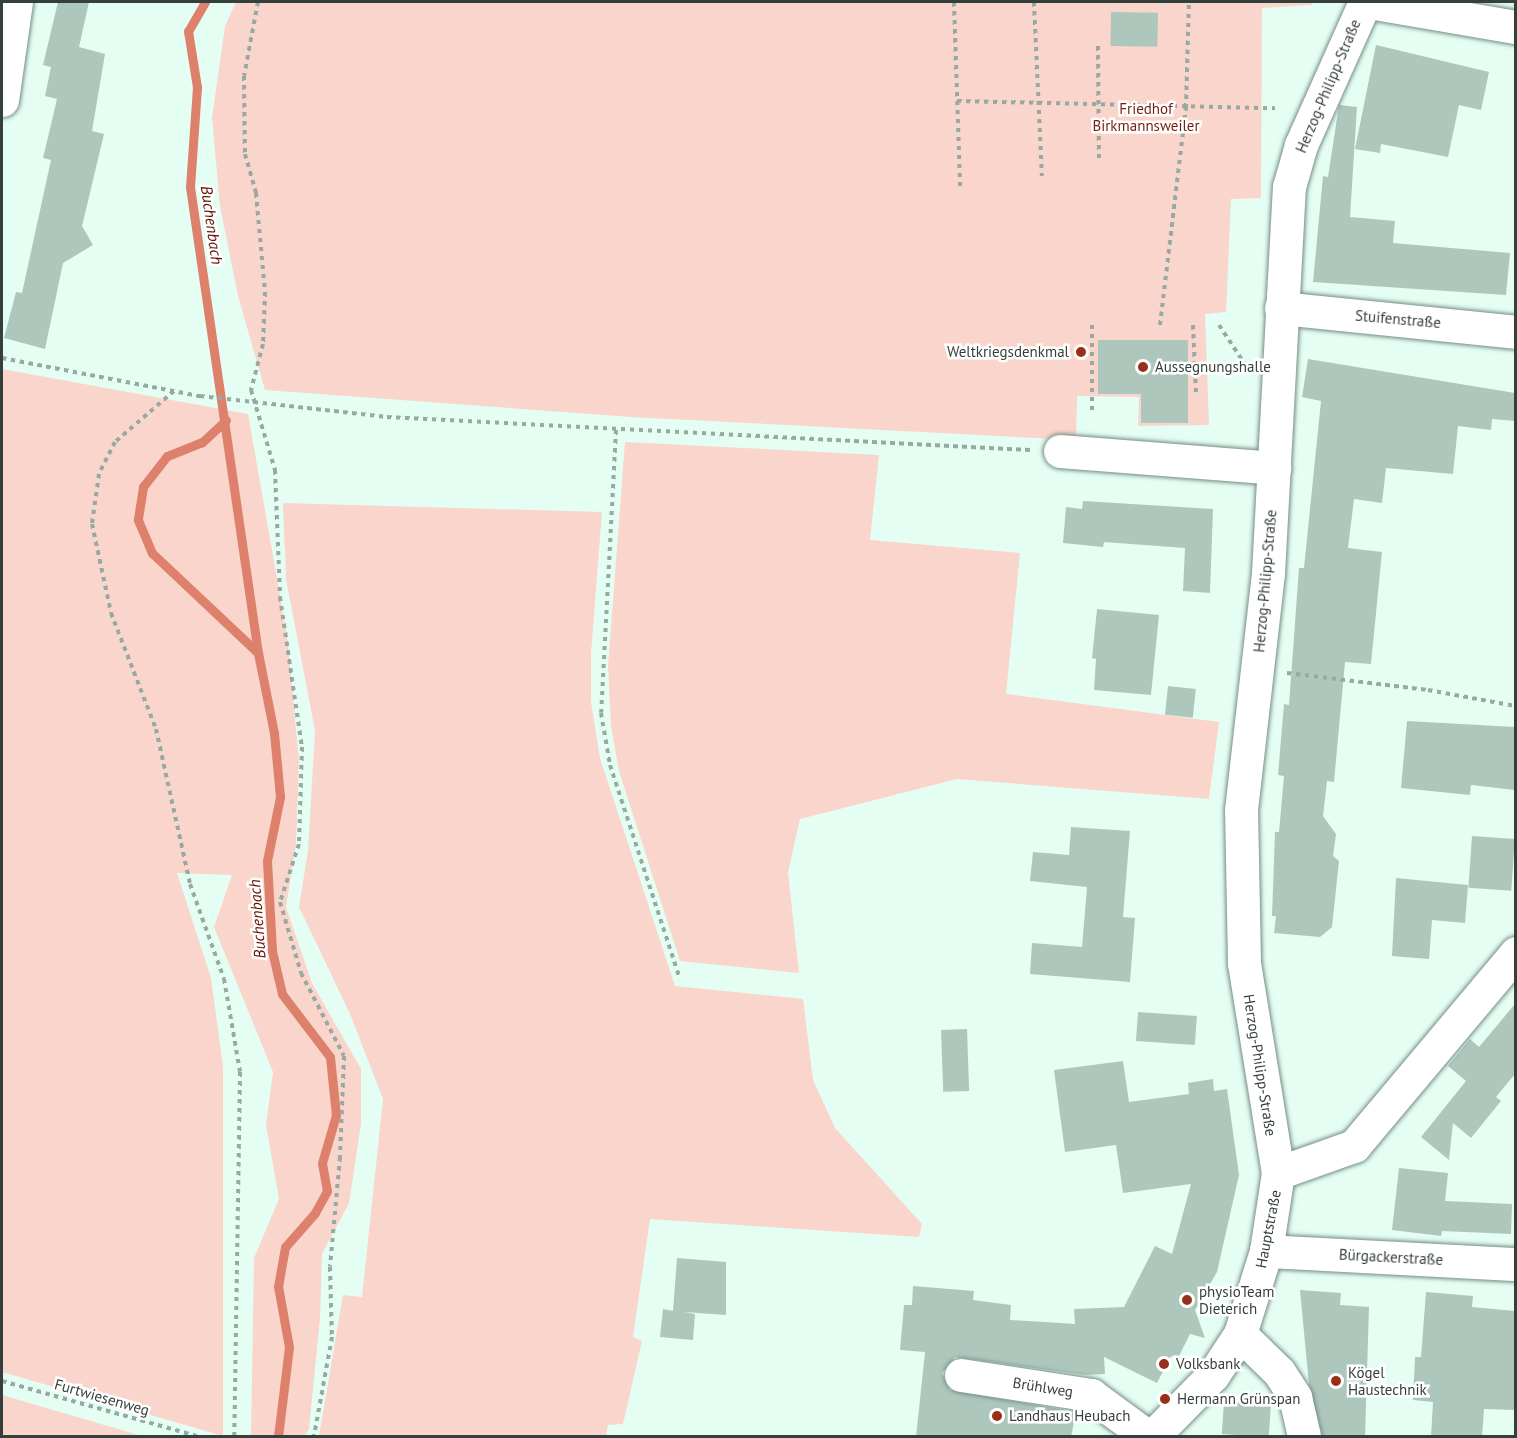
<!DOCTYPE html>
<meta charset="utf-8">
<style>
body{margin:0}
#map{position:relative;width:1517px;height:1438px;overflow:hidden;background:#e5fef3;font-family:"PT Sans",sans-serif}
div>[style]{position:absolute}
.green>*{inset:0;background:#fad5cc}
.stream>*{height:9px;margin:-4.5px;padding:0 4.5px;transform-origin:4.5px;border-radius:4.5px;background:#dd816d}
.building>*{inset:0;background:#aec7bd;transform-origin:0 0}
.path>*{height:4px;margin-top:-2px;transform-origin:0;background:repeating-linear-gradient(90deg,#97aaa2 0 4.5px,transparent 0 9px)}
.roads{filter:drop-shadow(0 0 2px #768d84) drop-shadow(0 0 2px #768d84)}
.minor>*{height:33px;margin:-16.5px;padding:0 16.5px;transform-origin:16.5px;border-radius:16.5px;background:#fff}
.dots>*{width:16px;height:16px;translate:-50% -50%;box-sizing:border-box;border:3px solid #fff;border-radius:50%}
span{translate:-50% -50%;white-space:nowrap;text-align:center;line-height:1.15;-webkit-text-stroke:5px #fff;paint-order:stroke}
.street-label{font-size:15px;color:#353f3b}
.park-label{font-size:15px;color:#711f0e}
.poi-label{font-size:15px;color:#353f3b}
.right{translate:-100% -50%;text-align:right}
.left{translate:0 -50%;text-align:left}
.water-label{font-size:16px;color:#631001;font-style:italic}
.frame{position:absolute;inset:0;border:3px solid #353f3b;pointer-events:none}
</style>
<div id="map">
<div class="green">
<div style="clip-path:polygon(236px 2px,1313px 2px,1312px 5px,1262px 8px,1261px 198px,1231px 199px,1226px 312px,1205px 314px,1209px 425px,1138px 426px,1139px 397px,1077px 396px,1076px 440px,631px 417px,265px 390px,238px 296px,220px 206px,212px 118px,225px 26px)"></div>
<div style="clip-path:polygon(2px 369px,248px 414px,287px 635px,299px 761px,296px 844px,286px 907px,312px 983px,361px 1069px,361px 1124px,349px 1203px,322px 1254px,320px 1319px,309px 1429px,304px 1436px,251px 1436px,254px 1258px,279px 1199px,266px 1125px,273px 1072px,214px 927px,232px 875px,177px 873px,211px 978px,223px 1066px,223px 1436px,2px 1372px)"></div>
<div style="clip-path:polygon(625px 442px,879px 455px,870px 540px,1020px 553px,1006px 694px,1219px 722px,1209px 799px,957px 779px,800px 819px,788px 872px,799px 973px,680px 961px,619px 771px,611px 727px,608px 666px)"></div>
<div style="clip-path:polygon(283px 503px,602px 512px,591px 654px,591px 702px,600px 758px,675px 986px,803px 999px,813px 1080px,835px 1128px,922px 1224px,919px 1237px,650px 1219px,633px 1337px,642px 1341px,623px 1424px,608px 1425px,606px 1436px,319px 1436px,343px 1295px,362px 1297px,383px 1099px,350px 1014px,299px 907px,308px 851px,315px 731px,286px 579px)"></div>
<div style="clip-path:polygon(2px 1395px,142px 1436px,2px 1436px)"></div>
</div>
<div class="stream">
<div style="left:205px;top:2px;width:34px;rotate:120deg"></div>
<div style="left:188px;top:31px;width:57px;rotate:80.9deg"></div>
<div style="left:197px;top:87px;width:100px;rotate:94deg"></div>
<div style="left:190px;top:187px;width:471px;rotate:81.7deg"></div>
<div style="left:258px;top:653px;width:82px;rotate:78.7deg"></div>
<div style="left:274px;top:733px;width:64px;rotate:84.6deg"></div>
<div style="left:280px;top:797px;width:65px;rotate:101.5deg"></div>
<div style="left:267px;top:861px;width:90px;rotate:86.8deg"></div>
<div style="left:272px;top:951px;width:44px;rotate:76.9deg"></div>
<div style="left:282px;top:994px;width:79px;rotate:52.7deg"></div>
<div style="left:330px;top:1057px;width:58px;rotate:84.1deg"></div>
<div style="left:336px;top:1115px;width:50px;rotate:106.3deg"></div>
<div style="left:322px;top:1163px;width:28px;rotate:80deg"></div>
<div style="left:327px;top:1191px;width:25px;rotate:119deg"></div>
<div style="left:315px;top:1213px;width:45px;rotate:131.4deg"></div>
<div style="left:285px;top:1247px;width:40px;rotate:100deg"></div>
<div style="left:278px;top:1286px;width:62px;rotate:79.8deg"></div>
<div style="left:289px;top:1347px;width:90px;rotate:97deg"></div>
<div style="left:226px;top:420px;width:33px;rotate:137deg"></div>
<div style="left:202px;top:442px;width:38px;rotate:158deg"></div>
<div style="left:167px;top:456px;width:39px;rotate:128deg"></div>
<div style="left:143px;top:487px;width:33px;rotate:99deg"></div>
<div style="left:138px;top:520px;width:36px;rotate:67deg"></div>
<div style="left:152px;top:553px;width:146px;rotate:43.3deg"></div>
</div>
<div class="building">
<div style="clip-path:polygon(58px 2px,89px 2px,79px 47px,105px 54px,92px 131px,104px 134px,82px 226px,93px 245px,63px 263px,45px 349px,4px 338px,16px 292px,22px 293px,51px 160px,43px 158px,57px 99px,45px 96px,51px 67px,43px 65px)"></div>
<div style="left:1111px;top:12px;width:47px;height:34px;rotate:1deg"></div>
<div style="clip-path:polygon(1376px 45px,1489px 72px,1481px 110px,1459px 105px,1448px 157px,1381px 144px,1380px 153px,1355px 149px)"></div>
<div style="clip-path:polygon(1339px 105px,1357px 107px,1350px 217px,1395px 221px,1393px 243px,1510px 253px,1506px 295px,1313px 282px,1323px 176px,1328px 177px)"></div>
<div style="clip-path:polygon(1098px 340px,1188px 340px,1188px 423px,1141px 423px,1141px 394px,1098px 394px)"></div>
<div style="clip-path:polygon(1308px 359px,1515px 393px,1515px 421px,1492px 419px,1491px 430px,1458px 426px,1453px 474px,1386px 468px,1382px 503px,1354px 499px,1348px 548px,1382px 552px,1371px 664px,1345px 662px,1334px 782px,1327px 781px,1323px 816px,1336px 834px,1333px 856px,1339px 861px,1332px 927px,1320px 937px,1274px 933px,1276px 916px,1272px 916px,1275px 832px,1279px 832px,1284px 776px,1278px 775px,1284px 704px,1289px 705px,1299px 568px,1304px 568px,1321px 401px,1302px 397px)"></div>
<div style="clip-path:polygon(1083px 501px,1213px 509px,1210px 593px,1183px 591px,1185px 548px,1104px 542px,1103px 547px,1063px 543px,1066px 507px,1082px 509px)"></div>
<div style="clip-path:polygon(1097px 609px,1159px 615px,1151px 695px,1094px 690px,1096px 659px,1092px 658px)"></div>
<div style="left:1168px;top:686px;width:28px;height:29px;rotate:6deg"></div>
<div style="clip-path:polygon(1407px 721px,1515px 727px,1515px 790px,1471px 785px,1470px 795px,1401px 788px)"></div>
<div style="clip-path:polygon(1071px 827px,1130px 831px,1123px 917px,1135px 918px,1130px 982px,1030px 974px,1032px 943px,1082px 947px,1087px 887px,1030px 881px,1033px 852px,1069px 855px)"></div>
<div style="left:1472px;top:836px;width:43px;height:52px;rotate:4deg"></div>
<div style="clip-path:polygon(1396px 878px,1468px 885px,1465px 923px,1432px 920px,1429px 959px,1392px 956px)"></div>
<div style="clip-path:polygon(1515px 1004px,1515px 1074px,1496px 1097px,1501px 1101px,1471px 1138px,1453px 1123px,1449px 1160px,1421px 1137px,1466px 1081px,1448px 1066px,1470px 1039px,1479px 1047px)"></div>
<div style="left:1138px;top:1012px;width:59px;height:29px;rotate:4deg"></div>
<div style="left:967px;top:1029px;width:62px;height:26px;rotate:88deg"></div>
<div style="clip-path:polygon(1123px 1061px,1129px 1102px,1189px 1094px,1188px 1083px,1213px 1079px,1214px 1091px,1227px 1089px,1239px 1175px,1217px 1272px,1195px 1310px,1205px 1338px,1190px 1334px,1177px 1360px,1171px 1356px,1157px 1383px,1104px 1357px,1105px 1374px,1085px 1375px,955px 1357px,942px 1373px,950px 1390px,1076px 1412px,1071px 1437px,916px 1437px,925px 1352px,900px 1350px,904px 1305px,912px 1305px,913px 1286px,974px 1291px,973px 1300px,1011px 1305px,1010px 1320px,1075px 1324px,1074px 1309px,1124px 1307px,1155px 1246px,1172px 1254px,1191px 1184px,1123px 1193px,1116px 1145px,1065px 1152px,1054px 1070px)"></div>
<div style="clip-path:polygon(1399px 1168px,1448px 1173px,1445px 1201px,1512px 1204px,1511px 1234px,1442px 1231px,1441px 1236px,1392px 1230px)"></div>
<div style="clip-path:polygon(677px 1258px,726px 1262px,726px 1315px,684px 1312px,695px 1314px,693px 1340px,660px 1337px,663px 1309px,673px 1311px)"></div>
<div style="clip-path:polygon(1300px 1290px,1341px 1293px,1340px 1305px,1369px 1307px,1365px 1437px,1322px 1437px,1309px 1385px)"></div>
<div style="clip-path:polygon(1426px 1292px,1473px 1296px,1472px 1307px,1515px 1311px,1515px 1410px,1484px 1409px,1482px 1437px,1431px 1437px,1433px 1402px,1413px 1400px,1415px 1357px,1421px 1357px)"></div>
<div style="left:1224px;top:1402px;width:47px;height:32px;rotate:4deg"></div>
</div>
<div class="path">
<div style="left:258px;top:2px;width:75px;rotate:100.7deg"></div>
<div style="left:244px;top:76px;width:78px;rotate:89.3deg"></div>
<div style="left:245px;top:154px;width:41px;rotate:74.2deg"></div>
<div style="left:256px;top:193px;width:99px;rotate:84.8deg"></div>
<div style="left:265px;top:292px;width:52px;rotate:92.2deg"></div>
<div style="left:263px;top:344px;width:48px;rotate:104.6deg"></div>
<div style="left:251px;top:390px;width:84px;rotate:73.3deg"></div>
<div style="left:275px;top:470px;width:127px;rotate:87.7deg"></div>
<div style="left:280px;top:597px;width:152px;rotate:81.7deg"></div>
<div style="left:302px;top:747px;width:97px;rotate:91.8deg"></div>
<div style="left:299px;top:844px;width:61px;rotate:108.1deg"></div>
<div style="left:280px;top:902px;width:74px;rotate:73.5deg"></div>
<div style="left:301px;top:973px;width:93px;rotate:62.6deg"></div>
<div style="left:344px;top:1056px;width:101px;rotate:92.3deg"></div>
<div style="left:340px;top:1157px;width:110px;rotate:95.2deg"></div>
<div style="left:330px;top:1267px;width:70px;rotate:88.4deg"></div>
<div style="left:332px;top:1337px;width:101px;rotate:100.3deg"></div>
<div style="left:954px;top:2px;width:185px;rotate:88.1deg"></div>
<div style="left:1034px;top:2px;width:174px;rotate:87.4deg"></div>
<div style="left:1098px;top:46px;width:112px;rotate:89.5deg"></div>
<div style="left:957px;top:101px;width:318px;rotate:1.3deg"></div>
<div style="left:1160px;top:325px;width:219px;rotate:-83.2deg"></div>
<div style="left:1186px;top:108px;width:106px;rotate:-88.4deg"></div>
<div style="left:1193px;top:325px;width:69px;rotate:87.5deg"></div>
<div style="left:1219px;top:325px;width:49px;rotate:56.6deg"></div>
<div style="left:2px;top:358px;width:202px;rotate:10.9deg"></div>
<div style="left:200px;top:396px;width:188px;rotate:6.4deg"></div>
<div style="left:387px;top:417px;width:644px;rotate:2.94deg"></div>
<div style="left:174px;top:391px;width:78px;rotate:139.2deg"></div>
<div style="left:115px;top:442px;width:36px;rotate:117deg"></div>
<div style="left:99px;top:474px;width:50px;rotate:98deg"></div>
<div style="left:92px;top:524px;width:91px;rotate:77.9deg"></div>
<div style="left:111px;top:613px;width:124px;rotate:68.8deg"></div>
<div style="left:156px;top:729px;width:159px;rotate:77.6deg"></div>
<div style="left:190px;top:884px;width:101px;rotate:70.3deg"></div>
<div style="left:224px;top:979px;width:94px;rotate:80.2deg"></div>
<div style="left:240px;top:1072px;width:364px;rotate:90.9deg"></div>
<div style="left:1092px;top:410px;width:87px;rotate:-90deg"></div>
<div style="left:616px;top:430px;width:283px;rotate:93deg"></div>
<div style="left:601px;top:713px;width:53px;rotate:80.2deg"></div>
<div style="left:610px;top:765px;width:225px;rotate:71.9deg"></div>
<div style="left:1287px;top:673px;width:142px;rotate:6.9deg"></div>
<div style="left:1428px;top:690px;width:89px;rotate:10.3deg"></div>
<div style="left:2px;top:1381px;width:203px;rotate:15.8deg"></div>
</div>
<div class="roads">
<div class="minor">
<div style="left:1369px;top:2px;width:149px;rotate:9.7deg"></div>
<div style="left:2px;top:100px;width:99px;rotate:-81.9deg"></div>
<div style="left:1281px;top:308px;width:236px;rotate:5.8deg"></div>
<div style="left:1060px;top:451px;width:215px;rotate:4.5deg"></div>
<div style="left:1278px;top:1173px;width:81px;rotate:-19.6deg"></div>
<div style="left:1354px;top:1146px;width:252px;rotate:-50deg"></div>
<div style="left:1266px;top:1251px;width:250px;rotate:3deg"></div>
<div style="left:1240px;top:1334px;width:54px;rotate:44.3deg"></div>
<div style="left:1279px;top:1372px;width:30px;rotate:57deg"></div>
<div style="left:1295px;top:1397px;width:40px;rotate:77deg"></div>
<div style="left:961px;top:1375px;width:132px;rotate:8.7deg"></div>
<div style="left:1091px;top:1395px;width:69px;rotate:36.2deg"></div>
<div style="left:1153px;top:1436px;width:86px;rotate:-45.5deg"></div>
<div style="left:1213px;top:1375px;width:49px;rotate:-56.6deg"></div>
<div style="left:1240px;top:1334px;width:87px;rotate:-72.6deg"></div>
<div style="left:1266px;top:1251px;width:79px;rotate:-81.3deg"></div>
<div style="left:1278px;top:1173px;width:213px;rotate:-99.2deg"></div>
<div style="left:1244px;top:963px;width:153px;rotate:-91.1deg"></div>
<div style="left:1241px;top:810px;width:239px;rotate:-83.5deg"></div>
<div style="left:1268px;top:573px;width:387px;rotate:-86.9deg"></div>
<div style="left:1289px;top:187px;width:44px;rotate:-74.1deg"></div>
<div style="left:1301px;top:145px;width:157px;rotate:-65.9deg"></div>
</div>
</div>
<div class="dots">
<div style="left:1081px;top:352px;background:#982f1a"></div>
<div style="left:1143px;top:367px;background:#982f1a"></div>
<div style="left:1187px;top:1300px;background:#982f1a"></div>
<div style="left:1164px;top:1364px;background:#982f1a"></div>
<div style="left:1336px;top:1381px;background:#982f1a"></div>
<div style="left:1165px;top:1399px;background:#982f1a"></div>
<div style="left:997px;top:1416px;background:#982f1a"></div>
</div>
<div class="street-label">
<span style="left:1328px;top:86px;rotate:-67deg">Herzog-Philipp-Straße</span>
<span style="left:1398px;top:319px;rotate:5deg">Stuifenstraße</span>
<span style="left:1265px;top:581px;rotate:-85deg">Herzog-Philipp-Straße</span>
<span style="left:1260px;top:1065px;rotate:81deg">Herzog-Philipp-Straße</span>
<span style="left:1268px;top:1229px;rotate:-79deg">Hauptstraße</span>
<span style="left:1391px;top:1257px;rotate:3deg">Bürgackerstraße</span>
<span style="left:1043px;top:1387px;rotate:9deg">Brühlweg</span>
<span style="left:102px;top:1397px;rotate:16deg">Furtwiesenweg</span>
</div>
<div class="park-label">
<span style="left:1146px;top:117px">Friedhof<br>Birkmannsweiler</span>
</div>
<div class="poi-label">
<span class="right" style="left:1069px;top:352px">Weltkriegsdenkmal</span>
<span class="left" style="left:1155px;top:367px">Aussegnungshalle</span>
<span class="left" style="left:1199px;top:1300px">physioTeam<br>Dieterich</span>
<span class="left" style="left:1176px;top:1364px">Volksbank</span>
<span class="left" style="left:1348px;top:1381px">Kögel<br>Haustechnik</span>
<span class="left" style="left:1177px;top:1399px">Hermann Grünspan</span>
<span class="left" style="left:1009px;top:1416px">Landhaus Heubach</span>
</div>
<div class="water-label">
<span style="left:212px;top:225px;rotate:82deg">Buchenbach</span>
<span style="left:257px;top:919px;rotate:-94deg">Buchenbach</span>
</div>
<div class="frame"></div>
</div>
